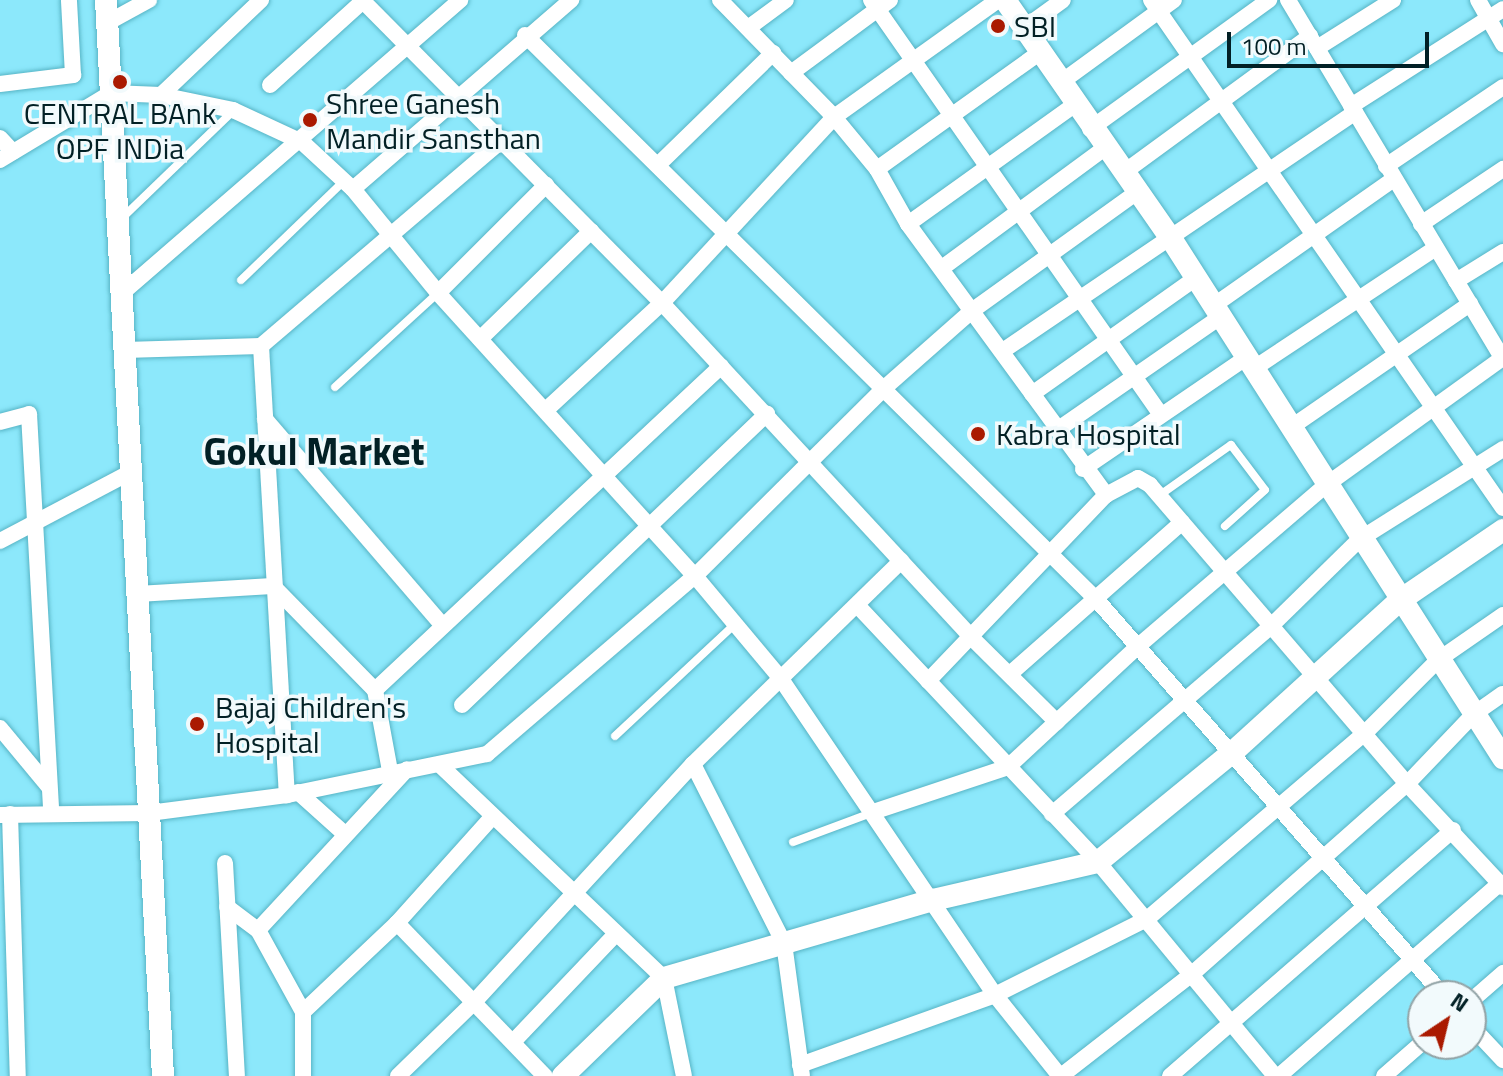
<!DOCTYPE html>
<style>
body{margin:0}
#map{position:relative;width:1503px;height:1076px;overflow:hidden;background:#8ce8fb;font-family:"Titillium Web",sans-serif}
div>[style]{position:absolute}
.roads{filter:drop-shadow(0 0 2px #57b4c5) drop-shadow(0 0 2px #57b4c5)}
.lane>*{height:8px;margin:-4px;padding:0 4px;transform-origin:4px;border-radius:4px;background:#fff}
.street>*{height:16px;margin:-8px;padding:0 8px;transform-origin:8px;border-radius:8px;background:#fff}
.secondary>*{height:22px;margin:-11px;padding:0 11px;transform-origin:11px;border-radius:11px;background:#fff}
.dots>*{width:22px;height:22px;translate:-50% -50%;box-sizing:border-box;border:4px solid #f2fafc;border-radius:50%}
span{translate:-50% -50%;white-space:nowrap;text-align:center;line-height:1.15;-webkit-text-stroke:7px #f2fafc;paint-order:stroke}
.poi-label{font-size:30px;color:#022025}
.left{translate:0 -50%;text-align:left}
.district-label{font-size:38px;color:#022025;font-weight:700}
.north{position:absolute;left:1407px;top:980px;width:80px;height:80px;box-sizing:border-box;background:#f2fafc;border:2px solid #92a3a6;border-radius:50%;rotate:35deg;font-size:22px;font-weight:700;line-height:32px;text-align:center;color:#022025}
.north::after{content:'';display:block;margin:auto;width:28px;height:36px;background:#aa1a01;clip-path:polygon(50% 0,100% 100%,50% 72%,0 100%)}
.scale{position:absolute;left:1227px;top:32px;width:202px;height:36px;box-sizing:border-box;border:4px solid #022025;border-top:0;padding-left:10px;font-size:24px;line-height:28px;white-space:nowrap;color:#022025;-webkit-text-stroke:6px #f2fafc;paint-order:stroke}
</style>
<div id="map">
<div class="roads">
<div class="lane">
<div style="left:122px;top:218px;width:154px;rotate:-43.9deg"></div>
<div style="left:241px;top:280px;width:143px;rotate:-43.9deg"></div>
<div style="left:335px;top:387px;width:139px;rotate:-42.4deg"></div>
<div style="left:1160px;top:495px;width:87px;rotate:-35.2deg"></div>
<div style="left:1231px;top:445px;width:56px;rotate:52.9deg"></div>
<div style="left:1265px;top:490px;width:54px;rotate:138deg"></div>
<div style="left:615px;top:736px;width:164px;rotate:-43deg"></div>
<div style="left:793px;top:842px;width:83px;rotate:-20.4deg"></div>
</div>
<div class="street">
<div style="left:362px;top:0;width:426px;rotate:45.3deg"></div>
<div style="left:662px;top:303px;width:454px;rotate:47.2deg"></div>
<div style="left:970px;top:636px;width:122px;rotate:44.7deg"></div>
<div style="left:720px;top:0;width:163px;rotate:45.7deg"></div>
<div style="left:834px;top:117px;width:67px;rotate:50.4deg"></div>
<div style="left:877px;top:169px;width:63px;rotate:60.6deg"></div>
<div style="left:908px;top:224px;width:336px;rotate:53.8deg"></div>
<div style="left:871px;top:0;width:506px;rotate:55.05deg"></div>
<div style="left:1151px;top:0;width:618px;rotate:55.28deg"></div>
<div style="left:1288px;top:0;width:418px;rotate:59.1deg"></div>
<div style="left:1478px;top:0;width:51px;rotate:60.4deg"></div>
<div style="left:107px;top:23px;width:48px;rotate:-28.7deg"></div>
<div style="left:748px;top:28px;width:47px;rotate:-36.4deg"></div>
<div style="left:1023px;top:29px;width:49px;rotate:-35.9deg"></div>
<div style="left:525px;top:35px;width:803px;rotate:44.65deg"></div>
<div style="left:1096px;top:599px;width:528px;rotate:48.76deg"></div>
<div style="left:1317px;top:48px;width:90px;rotate:-32.3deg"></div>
<div style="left:791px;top:73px;width:123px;rotate:-36.4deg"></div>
<div style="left:1060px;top:83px;width:141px;rotate:-36.1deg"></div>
<div style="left:0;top:84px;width:74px;rotate:-7deg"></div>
<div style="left:73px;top:75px;width:75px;rotate:-93.1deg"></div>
<div style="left:270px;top:85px;width:127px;rotate:-42.1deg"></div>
<div style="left:161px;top:95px;width:138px;rotate:-43.5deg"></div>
<div style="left:1351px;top:106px;width:180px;rotate:-32.5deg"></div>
<div style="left:1090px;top:129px;width:221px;rotate:-35.8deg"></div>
<div style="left:0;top:138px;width:19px;rotate:47deg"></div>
<div style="left:0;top:160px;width:130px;rotate:-31.1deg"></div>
<div style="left:111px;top:93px;width:50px;rotate:2.3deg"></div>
<div style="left:161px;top:95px;width:74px;rotate:11.8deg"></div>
<div style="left:233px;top:110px;width:76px;rotate:24.9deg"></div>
<div style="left:302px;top:142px;width:69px;rotate:42.7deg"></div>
<div style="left:353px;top:189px;width:134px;rotate:50.7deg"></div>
<div style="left:438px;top:293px;width:382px;rotate:47.8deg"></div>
<div style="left:695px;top:576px;width:134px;rotate:50.1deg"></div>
<div style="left:781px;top:679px;width:382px;rotate:55.9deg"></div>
<div style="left:995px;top:995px;width:104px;rotate:51.3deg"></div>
<div style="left:660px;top:163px;width:158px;rotate:-44.2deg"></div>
<div style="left:1386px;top:166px;width:141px;rotate:-34deg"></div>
<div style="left:877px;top:169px;width:199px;rotate:-35.6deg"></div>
<div style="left:1123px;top:173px;width:232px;rotate:-36.2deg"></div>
<div style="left:353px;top:189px;width:289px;rotate:-40.9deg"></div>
<div style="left:908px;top:224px;width:204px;rotate:-35.6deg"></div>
<div style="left:1421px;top:224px;width:99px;rotate:-33.9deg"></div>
<div style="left:942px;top:268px;width:202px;rotate:-36.4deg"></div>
<div style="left:1456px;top:281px;width:55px;rotate:-31.7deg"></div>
<div style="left:438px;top:293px;width:153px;rotate:-45deg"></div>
<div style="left:121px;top:294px;width:449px;rotate:-40.9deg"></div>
<div style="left:1213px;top:306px;width:221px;rotate:-35.1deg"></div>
<div style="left:480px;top:339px;width:155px;rotate:-44.2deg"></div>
<div style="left:261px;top:346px;width:450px;rotate:86.7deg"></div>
<div style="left:124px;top:350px;width:137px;rotate:-1.7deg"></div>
<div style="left:261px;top:346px;width:317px;rotate:-40.5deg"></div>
<div style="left:1004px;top:350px;width:424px;rotate:-34.1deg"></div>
<div style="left:1253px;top:369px;width:219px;rotate:-33.5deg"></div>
<div style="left:1032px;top:394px;width:201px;rotate:-35.3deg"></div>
<div style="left:547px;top:409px;width:156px;rotate:-42.7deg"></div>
<div style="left:662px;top:303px;width:253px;rotate:-47.2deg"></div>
<div style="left:834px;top:117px;width:201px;rotate:-35.5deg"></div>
<div style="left:265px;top:419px;width:272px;rotate:49.3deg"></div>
<div style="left:0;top:422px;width:30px;rotate:-15deg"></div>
<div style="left:29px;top:414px;width:398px;rotate:86.8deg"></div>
<div style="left:1290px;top:428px;width:219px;rotate:-34.6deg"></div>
<div style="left:1057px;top:430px;width:198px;rotate:-34.7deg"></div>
<div style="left:1083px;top:469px;width:197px;rotate:-34.3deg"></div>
<div style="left:0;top:541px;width:148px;rotate:-27.8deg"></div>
<div style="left:137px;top:594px;width:136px;rotate:-3.4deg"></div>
<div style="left:273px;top:586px;width:146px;rotate:45.6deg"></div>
<div style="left:375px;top:690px;width:82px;rotate:79.5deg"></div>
<div style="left:857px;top:605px;width:352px;rotate:46.8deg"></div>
<div style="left:1098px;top:862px;width:278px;rotate:50.4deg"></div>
<div style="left:1011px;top:673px;width:228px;rotate:-41.4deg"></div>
<div style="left:928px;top:681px;width:257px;rotate:-46.3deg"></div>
<div style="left:1106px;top:495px;width:36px;rotate:-28deg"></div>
<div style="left:1138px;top:478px;width:14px;rotate:30deg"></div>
<div style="left:1150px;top:485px;width:394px;rotate:49.3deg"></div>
<div style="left:1407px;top:784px;width:141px;rotate:47deg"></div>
<div style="left:375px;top:690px;width:474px;rotate:-43.1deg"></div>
<div style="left:462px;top:705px;width:422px;rotate:-43.7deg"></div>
<div style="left:0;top:728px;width:77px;rotate:50.3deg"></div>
<div style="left:693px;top:764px;width:201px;rotate:63.1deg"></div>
<div style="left:784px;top:943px;width:134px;rotate:82.3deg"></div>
<div style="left:441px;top:766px;width:308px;rotate:43.6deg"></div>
<div style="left:664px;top:978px;width:100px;rotate:78.5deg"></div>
<div style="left:298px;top:792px;width:64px;rotate:41.9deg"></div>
<div style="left:876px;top:811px;width:139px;rotate:-18.4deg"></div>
<div style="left:1008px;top:767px;width:176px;rotate:-42.9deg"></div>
<div style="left:1137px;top:647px;width:249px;rotate:-40.6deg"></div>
<div style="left:1326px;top:485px;width:218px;rotate:-35.7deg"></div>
<div style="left:10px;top:814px;width:262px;rotate:88.3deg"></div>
<div style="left:1052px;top:814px;width:287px;rotate:-40.6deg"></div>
<div style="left:1270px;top:627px;width:126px;rotate:-44.4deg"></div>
<div style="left:1360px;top:539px;width:169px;rotate:-32.2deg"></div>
<div style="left:0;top:815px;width:149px;rotate:-0.8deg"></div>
<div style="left:149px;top:813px;width:139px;rotate:-7.4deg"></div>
<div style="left:287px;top:795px;width:204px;rotate:-11.6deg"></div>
<div style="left:487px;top:754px;width:274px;rotate:-40.6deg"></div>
<div style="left:695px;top:576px;width:262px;rotate:-44.8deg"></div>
<div style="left:881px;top:391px;width:123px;rotate:-41.4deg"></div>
<div style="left:973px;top:310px;width:202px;rotate:-35.7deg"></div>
<div style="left:225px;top:863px;width:213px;rotate:86.8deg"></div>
<div style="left:227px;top:907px;width:39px;rotate:37deg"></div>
<div style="left:258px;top:930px;width:94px;rotate:61.2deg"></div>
<div style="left:303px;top:1012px;width:64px;rotate:90deg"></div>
<div style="left:397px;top:923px;width:213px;rotate:46deg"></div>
<div style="left:258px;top:930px;width:219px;rotate:-47.2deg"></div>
<div style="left:1471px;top:1001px;width:43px;rotate:-41.2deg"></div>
<div style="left:303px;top:1012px;width:129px;rotate:-43.4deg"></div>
<div style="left:397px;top:923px;width:142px;rotate:-48.1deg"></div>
<div style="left:1471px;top:1026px;width:47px;rotate:46.7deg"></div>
<div style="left:513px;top:1042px;width:149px;rotate:-46.4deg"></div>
<div style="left:800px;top:1065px;width:207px;rotate:-19.7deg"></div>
<div style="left:995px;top:995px;width:170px;rotate:-26.6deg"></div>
<div style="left:1147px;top:919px;width:288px;rotate:-40.5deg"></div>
<div style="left:1366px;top:732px;width:102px;rotate:-45deg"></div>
<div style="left:1438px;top:660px;width:79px;rotate:-34.7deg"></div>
<div style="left:398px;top:1076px;width:107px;rotate:-44.2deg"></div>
<div style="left:475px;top:1001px;width:322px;rotate:-47.4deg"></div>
<div style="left:693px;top:764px;width:291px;rotate:-44.3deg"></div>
<div style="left:1061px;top:1076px;width:166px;rotate:-37.9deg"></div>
<div style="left:1192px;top:974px;width:287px;rotate:-41.5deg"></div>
<div style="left:1407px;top:784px;width:97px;rotate:-46.3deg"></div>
<div style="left:1474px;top:714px;width:35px;rotate:-35deg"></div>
<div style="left:1170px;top:1076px;width:375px;rotate:-41deg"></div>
<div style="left:1279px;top:1076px;width:293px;rotate:-41.1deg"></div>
<div style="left:1384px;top:1076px;width:52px;rotate:-41.1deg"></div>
</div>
<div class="secondary">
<div style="left:106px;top:0;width:1078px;rotate:86.97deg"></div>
<div style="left:1005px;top:0;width:292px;rotate:55.2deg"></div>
<div style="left:1172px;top:240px;width:615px;rotate:57.42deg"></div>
<div style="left:563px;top:1076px;width:141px;rotate:-44.1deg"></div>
<div style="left:664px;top:978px;width:280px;rotate:-16.2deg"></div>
<div style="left:933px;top:900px;width:169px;rotate:-13deg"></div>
<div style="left:1098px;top:862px;width:174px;rotate:-39.2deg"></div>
<div style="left:1233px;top:752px;width:224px;rotate:-42.3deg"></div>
<div style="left:1399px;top:601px;width:126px;rotate:-34.3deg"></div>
</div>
</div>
<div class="dots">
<div style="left:998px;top:26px;background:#aa1a01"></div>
<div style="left:120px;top:82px;background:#aa1a01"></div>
<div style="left:310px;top:120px;background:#aa1a01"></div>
<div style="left:978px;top:434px;background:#aa1a01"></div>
<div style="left:197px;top:724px;background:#aa1a01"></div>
</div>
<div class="poi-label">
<span class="left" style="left:1014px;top:26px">SBI</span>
<span class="left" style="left:326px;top:120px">Shree Ganesh<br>Mandir Sansthan</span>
<span style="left:120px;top:130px">CENTRAL BAnk<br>OPF INDia</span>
<span class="left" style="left:996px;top:434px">Kabra Hospital</span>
<span class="left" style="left:215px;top:724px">Bajaj Children's<br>Hospital</span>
</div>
<div class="district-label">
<span style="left:314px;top:452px">Gokul Market</span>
</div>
<div class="north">N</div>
<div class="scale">100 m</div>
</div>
